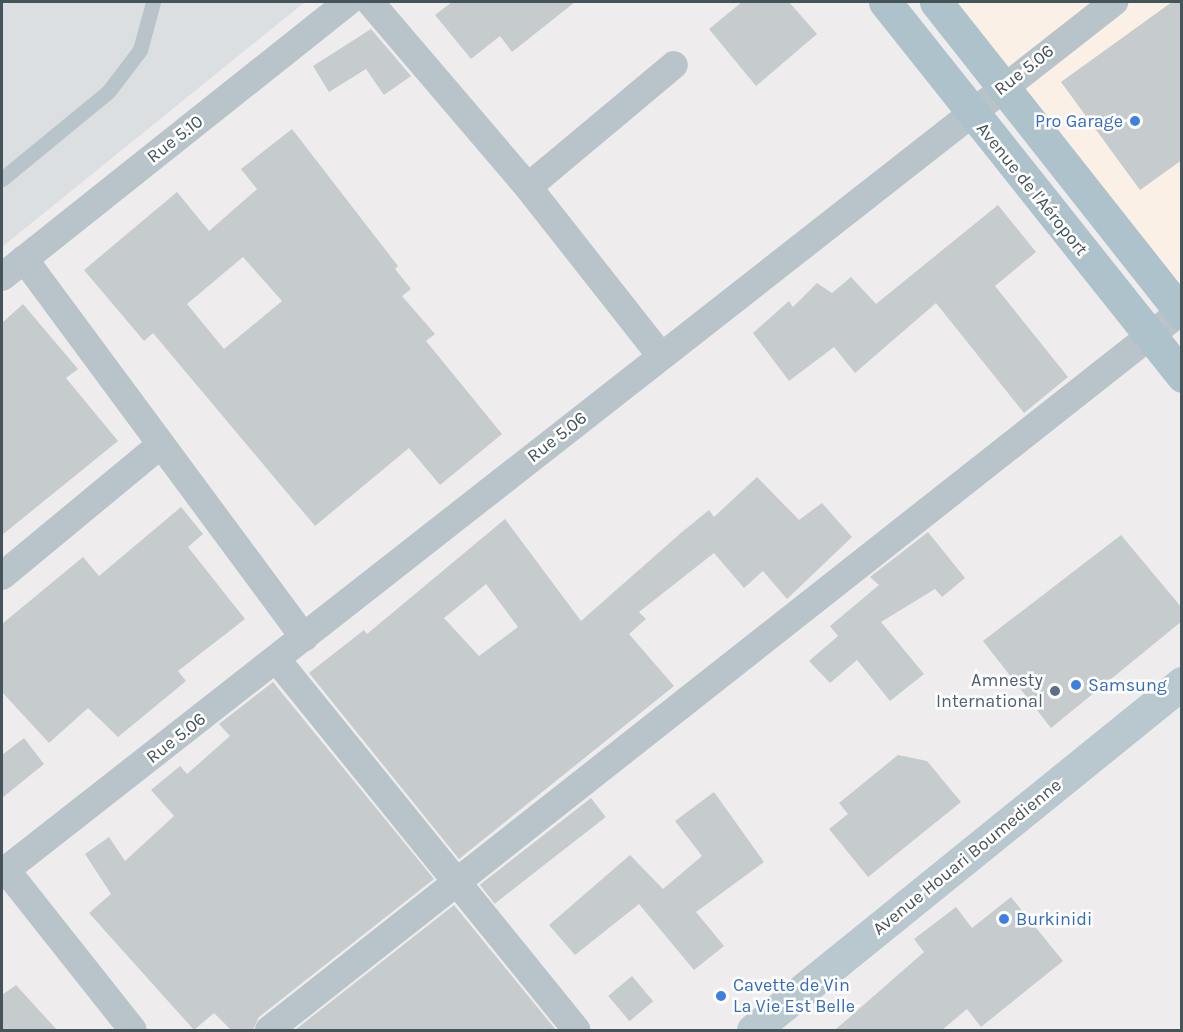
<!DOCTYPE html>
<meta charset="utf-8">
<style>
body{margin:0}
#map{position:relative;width:1183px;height:1032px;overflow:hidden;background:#efeced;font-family:Karla,sans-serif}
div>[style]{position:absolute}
.commercial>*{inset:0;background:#fbf0e5}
.airport>*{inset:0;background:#dbdfe1}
.building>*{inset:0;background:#c6cbce;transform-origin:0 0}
.service>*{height:15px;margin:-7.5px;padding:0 7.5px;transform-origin:7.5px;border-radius:7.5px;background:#b8c4c9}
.minor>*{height:28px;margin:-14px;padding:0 14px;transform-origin:14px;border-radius:14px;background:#b8c4c9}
.secondary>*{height:33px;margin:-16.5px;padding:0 16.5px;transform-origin:16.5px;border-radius:16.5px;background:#b8c8ce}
.primary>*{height:33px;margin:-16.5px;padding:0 16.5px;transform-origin:16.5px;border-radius:16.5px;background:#adc2cb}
.dots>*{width:16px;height:16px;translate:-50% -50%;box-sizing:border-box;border:3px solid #fff;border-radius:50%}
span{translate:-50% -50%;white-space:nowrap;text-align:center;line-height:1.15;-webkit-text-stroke:5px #fff;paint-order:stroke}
.street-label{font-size:18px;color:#455459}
.shop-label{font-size:18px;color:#366cbe}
.right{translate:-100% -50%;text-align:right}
.left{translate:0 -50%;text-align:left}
.service-label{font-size:18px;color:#4e5e75}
.frame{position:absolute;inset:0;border:3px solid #455459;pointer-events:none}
</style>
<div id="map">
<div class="commercial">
<div style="clip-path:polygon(936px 2px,1181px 2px,1181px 313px)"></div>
</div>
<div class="airport">
<div style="clip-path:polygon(2px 2px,305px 2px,2px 247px)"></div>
</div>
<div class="building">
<div style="clip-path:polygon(452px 2px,575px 2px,512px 52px,500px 36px,471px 59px,435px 15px)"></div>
<div style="clip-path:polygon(742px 2px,789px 2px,817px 34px,756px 86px,709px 29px)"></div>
<div style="clip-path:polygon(1172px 2px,1182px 2px,1182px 160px,1140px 190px,1061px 82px)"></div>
<div style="clip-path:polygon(371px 29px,411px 76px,384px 95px,366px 69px,329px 92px,313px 66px)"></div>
<div style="clip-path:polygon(evenodd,292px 129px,398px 266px,395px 269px,411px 289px,402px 296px,435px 334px,426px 341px,502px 434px,440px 485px,409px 448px,315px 526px,153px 333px,144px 341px,84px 270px,177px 192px,209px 231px,257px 189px,241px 169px,292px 129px,243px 257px,282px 301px,224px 349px,187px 304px,243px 257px)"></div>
<div style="clip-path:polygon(998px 205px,1036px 252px,995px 286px,1068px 377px,1024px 413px,936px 303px,855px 373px,834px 347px,789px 381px,753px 333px,789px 301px,793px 307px,817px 283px,832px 293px,851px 277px,876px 304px)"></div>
<div style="clip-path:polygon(23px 304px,78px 369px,66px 378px,118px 441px,2px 535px,2px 323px)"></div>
<div style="clip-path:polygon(evenodd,757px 477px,799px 520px,822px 503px,852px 537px,787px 599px,763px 571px,744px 588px,714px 553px,639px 612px,646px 619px,629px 634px,674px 686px,459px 859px,309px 673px,364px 630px,367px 634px,505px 519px,581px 621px,682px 532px,709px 510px,714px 517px,757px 477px,486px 584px,518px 627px,479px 656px,444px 618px,486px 584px)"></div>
<div style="clip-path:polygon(181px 507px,203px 534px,188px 547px,245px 619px,178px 671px,186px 681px,118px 737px,88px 708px,49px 743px,2px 692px,2px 624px,83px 557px,99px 576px)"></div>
<div style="clip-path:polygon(928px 532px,965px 578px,942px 597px,935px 589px,881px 622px,924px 674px,890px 701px,857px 660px,830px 683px,809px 661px,838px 636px,830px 626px,879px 585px,870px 577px)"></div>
<div style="clip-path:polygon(1121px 535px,1182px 608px,1182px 621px,1051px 728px,983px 641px)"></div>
<div style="clip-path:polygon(273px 682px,434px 879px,259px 1017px,253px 1030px,231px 1030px,214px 1013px,194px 1030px,89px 913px,111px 894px,85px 854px,109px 837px,125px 861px,174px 816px,151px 790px,180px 766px,187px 774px,230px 736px,219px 724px)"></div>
<div style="clip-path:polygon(24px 738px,44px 764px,2px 798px,2px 755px)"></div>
<div style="clip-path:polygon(898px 755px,927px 761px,961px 802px,868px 877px,829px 829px,848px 814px,839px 803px)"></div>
<div style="clip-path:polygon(714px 792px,764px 862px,696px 912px,724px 946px,694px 970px,639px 904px,575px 955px,549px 925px,630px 855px,663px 889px,702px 856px,675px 821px)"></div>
<div style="left:591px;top:798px;width:24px;height:141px;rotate:52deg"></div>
<div style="clip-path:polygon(1011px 897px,1063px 961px,981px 1027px,967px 1009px,942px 1030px,835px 1030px,924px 952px,914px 939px,956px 907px,972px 928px)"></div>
<div style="clip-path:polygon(454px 905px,556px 1030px,295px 1030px)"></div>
<div style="left:632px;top:976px;width:33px;height:31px;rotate:50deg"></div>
<div style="clip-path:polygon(16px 985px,57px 1030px,2px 1030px,2px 995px)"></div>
</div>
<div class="service">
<div style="left:2px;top:179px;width:137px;rotate:-39.4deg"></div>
<div style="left:108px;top:92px;width:53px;rotate:-52.7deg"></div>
<div style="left:140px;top:50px;width:50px;rotate:-74.8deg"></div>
</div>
<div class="minor">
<div style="left:370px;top:2px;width:243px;rotate:49.5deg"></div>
<div style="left:528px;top:187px;width:214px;rotate:51.8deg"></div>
<div style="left:528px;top:187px;width:190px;rotate:-39.9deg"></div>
<div style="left:24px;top:259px;width:471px;rotate:53.5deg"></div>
<div style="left:2px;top:277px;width:442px;rotate:-38.5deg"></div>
<div style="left:2px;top:576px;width:202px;rotate:-39.6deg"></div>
<div style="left:277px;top:660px;width:476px;rotate:51deg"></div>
<div style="left:6px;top:870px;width:204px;rotate:51.6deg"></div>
<div style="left:2px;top:873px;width:1413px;rotate:-38.07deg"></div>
<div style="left:269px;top:1030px;width:1160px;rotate:-38.24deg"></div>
</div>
<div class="secondary">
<div style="left:753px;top:1030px;width:552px;rotate:-38.97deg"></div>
</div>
<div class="primary">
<div style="left:885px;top:2px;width:478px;rotate:51.5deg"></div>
<div style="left:936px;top:2px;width:397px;rotate:51.7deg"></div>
</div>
<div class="dots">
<div style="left:1135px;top:121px;background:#3f7fe0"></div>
<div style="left:1076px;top:685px;background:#3f7fe0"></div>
<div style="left:1055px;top:691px;background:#5c6f8a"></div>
<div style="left:1004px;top:919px;background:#3f7fe0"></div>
<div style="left:721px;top:996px;background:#3f7fe0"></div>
</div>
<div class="street-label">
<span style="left:1024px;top:70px;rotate:-38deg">Rue 5.06</span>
<span style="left:175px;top:139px;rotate:-38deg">Rue 5.10</span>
<span style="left:1032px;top:189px;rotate:51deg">Avenue de l'Aéroport</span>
<span style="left:557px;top:437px;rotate:-38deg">Rue 5.06</span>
<span style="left:176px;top:738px;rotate:-38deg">Rue 5.06</span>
<span style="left:967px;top:857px;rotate:-39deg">Avenue Houari Boumedienne</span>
</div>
<div class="shop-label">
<span class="right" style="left:1123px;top:121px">Pro Garage</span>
<span class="left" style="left:1088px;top:685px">Samsung</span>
<span class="left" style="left:1016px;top:919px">Burkinidi</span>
<span class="left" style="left:733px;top:996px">Cavette de Vin<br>La Vie Est Belle</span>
</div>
<div class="service-label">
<span class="right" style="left:1043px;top:691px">Amnesty<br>International</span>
</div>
<div class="frame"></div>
</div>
